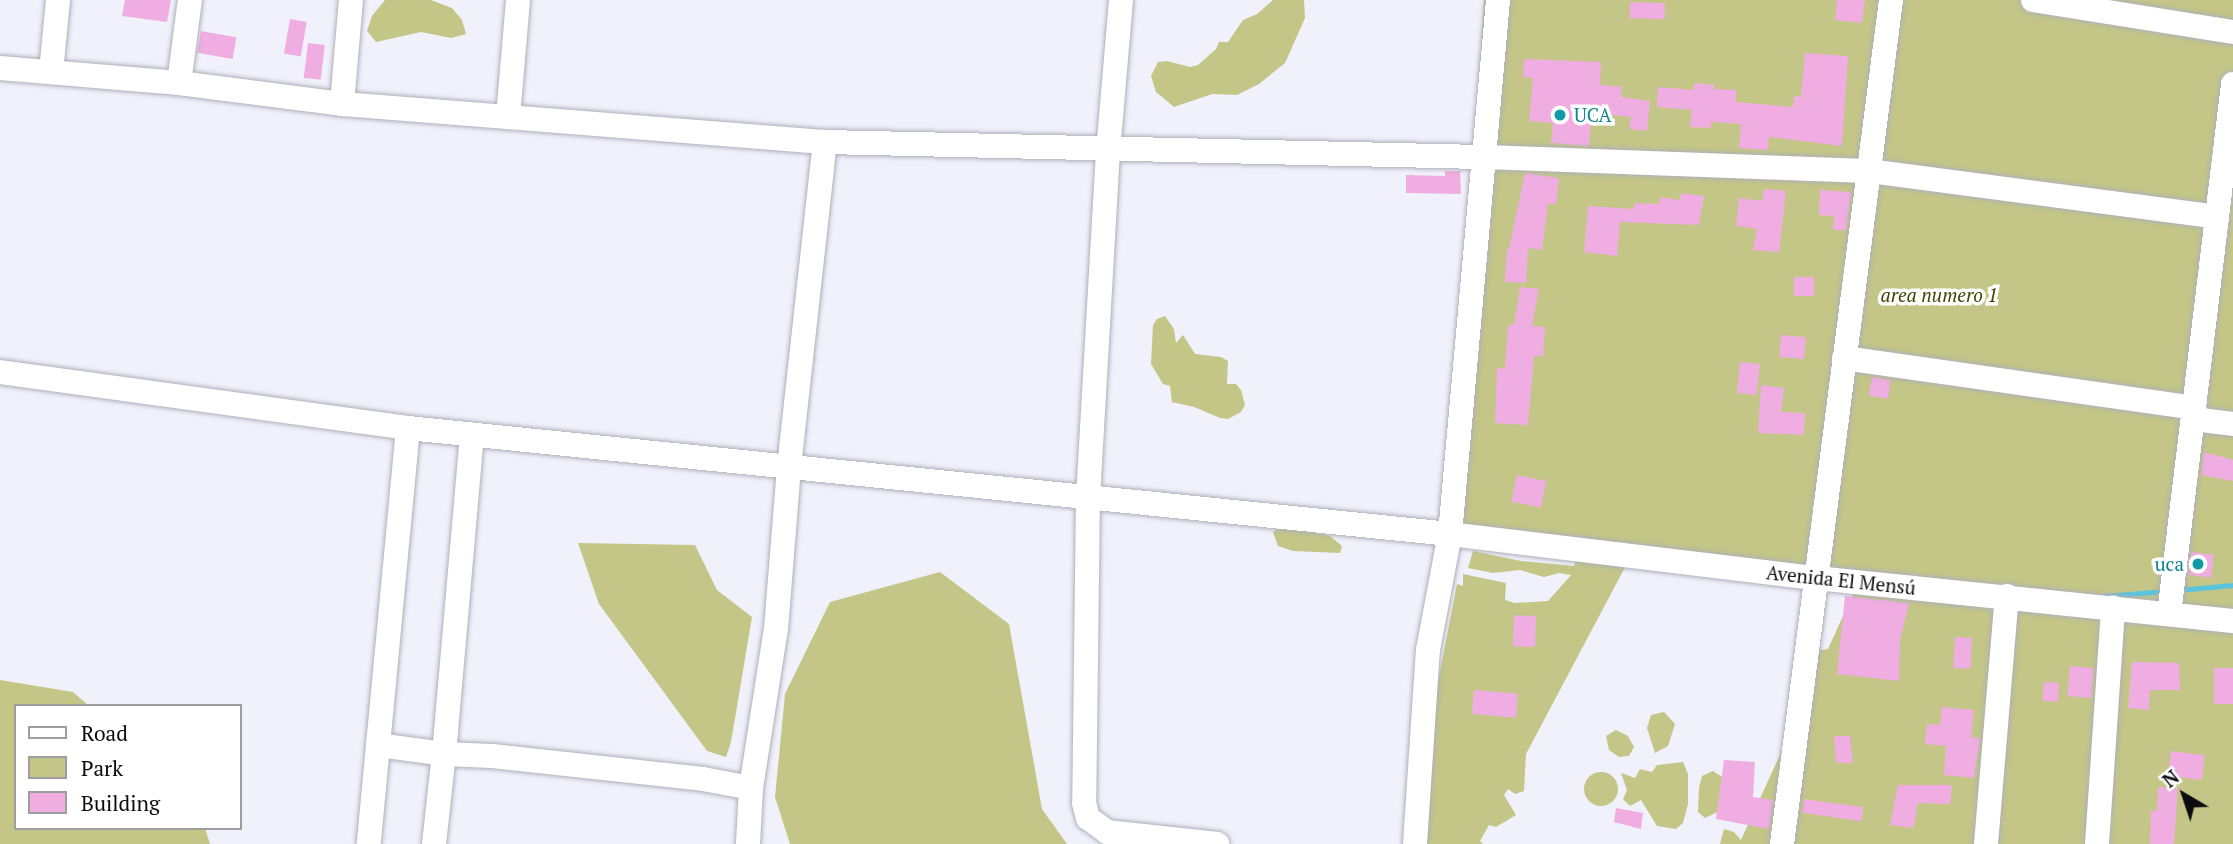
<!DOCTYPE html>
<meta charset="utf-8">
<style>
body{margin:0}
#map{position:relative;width:2233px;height:844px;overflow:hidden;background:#f1f1fc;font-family:"PT Serif",serif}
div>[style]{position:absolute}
.green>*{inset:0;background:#c3c686}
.round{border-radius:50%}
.stream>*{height:5px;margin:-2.5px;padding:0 2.5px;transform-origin:2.5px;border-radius:2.5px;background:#5bc4dd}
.building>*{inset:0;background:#efade1;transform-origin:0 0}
.roads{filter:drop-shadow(0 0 2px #afafba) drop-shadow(0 0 2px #afafba)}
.minor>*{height:24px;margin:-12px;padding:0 12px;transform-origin:12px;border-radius:12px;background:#fff}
.dots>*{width:19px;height:19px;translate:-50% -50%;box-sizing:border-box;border:4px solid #fff;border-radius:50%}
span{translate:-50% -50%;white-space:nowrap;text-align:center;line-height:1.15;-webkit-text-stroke:7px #fff;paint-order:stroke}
.culture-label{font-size:19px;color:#0d838f}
.left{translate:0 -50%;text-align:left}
.right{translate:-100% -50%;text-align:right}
.park-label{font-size:19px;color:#434404;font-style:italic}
.street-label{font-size:19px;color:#0c0c0f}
.legend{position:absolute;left:14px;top:704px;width:228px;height:126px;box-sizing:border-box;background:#fff;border:2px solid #9e9e9f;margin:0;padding:9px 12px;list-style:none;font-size:21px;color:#0c0c0f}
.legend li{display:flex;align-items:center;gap:14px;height:35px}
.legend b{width:35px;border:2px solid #9e9e9f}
.north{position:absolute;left:2149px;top:760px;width:70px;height:70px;-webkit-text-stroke:5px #fff;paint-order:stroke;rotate:321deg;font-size:19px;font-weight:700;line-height:28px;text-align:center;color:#0c0c0f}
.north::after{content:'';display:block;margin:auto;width:24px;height:32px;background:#0c0c0f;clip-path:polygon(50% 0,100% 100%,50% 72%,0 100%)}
</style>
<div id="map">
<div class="green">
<div style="clip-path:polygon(385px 0,431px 0,452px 8px,462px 20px,466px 34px,451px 38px,421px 32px,376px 42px,367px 31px,372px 16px)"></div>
<div style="clip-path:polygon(1273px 0,1304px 0,1305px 18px,1285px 63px,1259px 84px,1237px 95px,1212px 94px,1174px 107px,1156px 92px,1151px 76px,1158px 62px,1167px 61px,1190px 67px,1198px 65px,1216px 49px,1219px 42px,1228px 42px,1243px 20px,1257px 14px)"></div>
<div style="clip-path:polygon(1484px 0,2233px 0,2233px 844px,1720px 844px,1724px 829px,1734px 832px,1741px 840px,1816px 676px,1813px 670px,1815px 651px,1828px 649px,1858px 583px,1631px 556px,1526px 754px,1524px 791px,1515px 794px,1508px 789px,1504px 795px,1516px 815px,1496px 827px,1489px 825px,1480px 841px,1483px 844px,1413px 844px,1428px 733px,1457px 584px,1463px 586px,1463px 574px,1506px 583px,1505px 600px,1515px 603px,1548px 601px,1571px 575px,1559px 573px,1544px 577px,1520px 570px,1493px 573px,1468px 568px,1473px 551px,1521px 561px,1574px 566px,1579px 550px,1450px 534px)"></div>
<div style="clip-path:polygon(1165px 316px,1174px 329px,1176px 343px,1183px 335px,1195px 354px,1221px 357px,1228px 361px,1227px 384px,1236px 384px,1241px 390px,1245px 405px,1241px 412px,1228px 419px,1220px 418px,1194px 407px,1172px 402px,1170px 386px,1163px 384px,1151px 364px,1153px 325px,1157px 319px)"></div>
<div style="clip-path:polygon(1283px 526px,1330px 536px,1342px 546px,1340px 553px,1293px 551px,1278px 546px,1273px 532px)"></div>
<div style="clip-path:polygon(578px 543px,695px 545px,717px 590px,752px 617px,731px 742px,726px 757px,707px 751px,599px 604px)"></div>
<div style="clip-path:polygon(940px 572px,1009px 624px,1042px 809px,1067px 844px,790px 844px,775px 797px,785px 694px,830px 602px)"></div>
<div style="clip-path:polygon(0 680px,73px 692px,89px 706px,16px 706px,16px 828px,205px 828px,210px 844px,0 844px)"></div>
<div style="clip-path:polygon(1664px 712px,1675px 724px,1668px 746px,1655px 753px,1647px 728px,1651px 715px)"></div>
<div style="clip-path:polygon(1616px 730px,1628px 736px,1634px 747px,1629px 756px,1619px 757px,1609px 750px,1606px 736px)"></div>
<div style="clip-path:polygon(1683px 762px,1688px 774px,1688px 804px,1683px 823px,1676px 829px,1657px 826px,1641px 800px,1630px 806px,1623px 799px,1627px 790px,1621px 773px,1635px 778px,1640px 769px,1652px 772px,1657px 765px)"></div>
<div style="clip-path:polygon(1713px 771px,1727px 780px,1722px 810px,1705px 818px,1698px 812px,1699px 788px,1702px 776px)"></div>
<div class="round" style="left:1584px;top:772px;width:34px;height:34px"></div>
</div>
<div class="stream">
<div style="left:2178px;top:590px;width:55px;rotate:-5.2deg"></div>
<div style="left:2105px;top:596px;width:60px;rotate:-4.8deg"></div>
</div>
<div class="building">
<div style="clip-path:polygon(125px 0,171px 0,167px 22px,122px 16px)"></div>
<div style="clip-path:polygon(1837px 0,1865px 0,1862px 23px,1835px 20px)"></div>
<div style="left:1630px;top:2px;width:35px;height:16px;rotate:2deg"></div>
<div style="left:290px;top:19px;width:17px;height:35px;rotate:10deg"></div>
<div style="left:201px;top:31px;width:36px;height:22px;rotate:10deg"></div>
<div style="left:308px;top:43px;width:17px;height:35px;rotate:7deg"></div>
<div style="clip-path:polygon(1805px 53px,1848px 56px,1842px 146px,1769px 137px,1768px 150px,1739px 148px,1741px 124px,1711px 122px,1711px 128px,1690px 127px,1692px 110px,1657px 107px,1658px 87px,1693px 90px,1694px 83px,1714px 85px,1714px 89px,1736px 90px,1736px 102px,1793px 107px,1794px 96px,1801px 97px)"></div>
<div style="clip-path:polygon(1524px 59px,1601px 62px,1600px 85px,1622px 87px,1621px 97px,1650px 101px,1647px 131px,1629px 129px,1631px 117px,1592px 113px,1589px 146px,1551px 143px,1553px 123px,1529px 121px,1533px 78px,1523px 77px)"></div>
<div style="clip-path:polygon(1445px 171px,1460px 171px,1461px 194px,1406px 193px,1406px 175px,1445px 176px)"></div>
<div style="clip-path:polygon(1525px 173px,1559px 178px,1556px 204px,1548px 204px,1542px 250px,1528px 248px,1526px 283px,1505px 282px,1507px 249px,1509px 249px)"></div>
<div style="clip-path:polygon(1764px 189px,1786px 191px,1779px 252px,1753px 250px,1757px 229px,1736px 226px,1739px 198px,1762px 201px)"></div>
<div style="clip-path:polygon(1820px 190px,1851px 192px,1846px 230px,1833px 230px,1834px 216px,1819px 215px)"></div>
<div style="clip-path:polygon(1681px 193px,1704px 196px,1699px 225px,1620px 222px,1617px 256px,1584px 252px,1588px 206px,1633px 209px,1635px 203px,1659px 204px,1660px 197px,1680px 200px)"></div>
<div style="left:1794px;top:277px;width:20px;height:19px"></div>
<div style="clip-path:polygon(1520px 287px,1539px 289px,1532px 326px,1545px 327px,1543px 356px,1534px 356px,1528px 425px,1495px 423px,1497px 368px,1505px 369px,1508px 325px,1514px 325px)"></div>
<div style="left:1781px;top:335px;width:25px;height:22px;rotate:5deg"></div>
<div style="left:1740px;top:362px;width:20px;height:31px;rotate:6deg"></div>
<div style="left:1872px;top:377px;width:19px;height:19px;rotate:9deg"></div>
<div style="clip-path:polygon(1761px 385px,1784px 388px,1781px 412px,1805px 413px,1804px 435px,1758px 433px)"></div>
<div style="clip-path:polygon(2204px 452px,2233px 460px,2233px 481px,2201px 475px)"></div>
<div style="left:1517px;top:475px;width:30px;height:27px;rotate:12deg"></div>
<div style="left:2191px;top:552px;width:23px;height:23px;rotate:7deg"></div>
<div style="clip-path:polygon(1845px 596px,1909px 603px,1900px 640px,1899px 681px,1837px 674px)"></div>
<div style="left:1536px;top:616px;width:31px;height:22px;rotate:92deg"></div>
<div style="left:1955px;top:637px;width:17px;height:31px;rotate:3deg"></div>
<div style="clip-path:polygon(2132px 662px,2179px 663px,2180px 690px,2150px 690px,2149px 710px,2128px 708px)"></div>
<div style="left:2070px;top:666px;width:24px;height:30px;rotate:5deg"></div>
<div style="left:2214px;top:668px;width:19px;height:36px"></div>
<div style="left:2044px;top:682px;width:15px;height:19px;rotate:4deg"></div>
<div style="left:1474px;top:690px;width:44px;height:24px;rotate:5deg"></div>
<div style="clip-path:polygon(1942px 707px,1974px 710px,1971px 737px,1980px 738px,1974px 778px,1944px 775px,1946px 746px,1925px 744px,1927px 724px,1940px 725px)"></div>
<div style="clip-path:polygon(1834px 736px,1850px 736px,1853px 763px,1836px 763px)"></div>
<div style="left:2171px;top:751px;width:34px;height:25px;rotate:7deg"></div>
<div style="clip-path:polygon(1724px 760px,1755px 762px,1753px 797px,1773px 800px,1769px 829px,1716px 819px)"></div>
<div style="clip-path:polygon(1898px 785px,1952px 785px,1950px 804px,1918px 803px,1913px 828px,1890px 825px)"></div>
<div style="clip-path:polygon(2158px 787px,2178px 788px,2174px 844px,2150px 844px,2151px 810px,2157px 811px)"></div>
<div style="left:1804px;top:799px;width:60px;height:14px;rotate:8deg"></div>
<div style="clip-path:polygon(1616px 808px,1643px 813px,1641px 829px,1614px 822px)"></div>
</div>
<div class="roads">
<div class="minor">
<div style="left:1121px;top:0;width:152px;rotate:94.9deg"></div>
<div style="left:1108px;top:151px;width:344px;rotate:93.3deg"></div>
<div style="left:1088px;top:494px;width:309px;rotate:90.7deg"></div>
<div style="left:1084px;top:803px;width:16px;rotate:75deg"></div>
<div style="left:1088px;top:818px;width:24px;rotate:36deg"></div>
<div style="left:1107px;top:832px;width:111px;rotate:6.2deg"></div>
<div style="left:2033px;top:0;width:203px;rotate:9.1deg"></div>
<div style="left:0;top:68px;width:180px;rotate:4.8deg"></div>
<div style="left:179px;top:83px;width:164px;rotate:7.3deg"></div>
<div style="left:342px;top:104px;width:484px;rotate:4.5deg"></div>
<div style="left:825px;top:142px;width:658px;rotate:1.31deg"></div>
<div style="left:1483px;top:157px;width:386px;rotate:2.1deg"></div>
<div style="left:1869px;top:171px;width:351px;rotate:7.5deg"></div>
<div style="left:51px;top:72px;width:72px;rotate:-84.4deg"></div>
<div style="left:179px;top:83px;width:84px;rotate:-82.5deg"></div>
<div style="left:342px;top:104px;width:104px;rotate:-85.1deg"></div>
<div style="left:508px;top:117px;width:117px;rotate:-85.1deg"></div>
<div style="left:1844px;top:358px;width:354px;rotate:8.1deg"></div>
<div style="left:0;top:372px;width:412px;rotate:7.8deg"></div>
<div style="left:408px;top:428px;width:418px;rotate:95.4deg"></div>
<div style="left:2193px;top:419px;width:40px;rotate:7.1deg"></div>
<div style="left:408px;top:428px;width:1047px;rotate:5.81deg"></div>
<div style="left:1450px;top:534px;width:369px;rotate:6.9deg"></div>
<div style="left:1816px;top:578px;width:419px;rotate:5.9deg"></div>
<div style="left:2169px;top:614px;width:534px;rotate:-83.11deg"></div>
<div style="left:378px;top:745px;width:67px;rotate:7.8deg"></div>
<div style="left:444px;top:754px;width:320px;rotate:-85deg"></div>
<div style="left:751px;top:788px;width:161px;rotate:-81.1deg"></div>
<div style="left:776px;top:629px;width:163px;rotate:-85.4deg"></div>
<div style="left:789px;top:467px;width:327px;rotate:-83.7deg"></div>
<div style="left:434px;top:844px;width:91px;rotate:-83.7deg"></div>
<div style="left:444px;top:754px;width:48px;rotate:2.4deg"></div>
<div style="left:492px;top:756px;width:212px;rotate:6.2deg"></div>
<div style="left:703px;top:779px;width:49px;rotate:10.6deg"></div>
<div style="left:751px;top:788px;width:56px;rotate:93.1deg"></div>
<div style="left:1415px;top:844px;width:194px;rotate:-86.2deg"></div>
<div style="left:1428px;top:650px;width:118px;rotate:-79.3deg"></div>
<div style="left:1450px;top:534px;width:536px;rotate:-84.86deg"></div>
<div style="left:1782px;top:844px;width:851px;rotate:-82.64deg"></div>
<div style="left:1986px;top:844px;width:249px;rotate:-85.2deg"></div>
<div style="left:2097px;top:844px;width:237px;rotate:-86.1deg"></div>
</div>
</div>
<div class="dots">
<div style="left:1560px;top:115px;background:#0f9aa8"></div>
<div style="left:2198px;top:564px;background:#0f9aa8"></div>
</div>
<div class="culture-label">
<span class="left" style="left:1574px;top:115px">UCA</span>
<span class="right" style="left:2184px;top:564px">uca</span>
</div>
<div class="park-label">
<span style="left:1939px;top:295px">area numero 1</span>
</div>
<div class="street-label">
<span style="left:1841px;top:580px;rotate:6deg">Avenida El Mensú</span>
</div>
<ul class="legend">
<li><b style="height:9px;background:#fff"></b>Road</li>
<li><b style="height:19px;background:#c3c686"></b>Park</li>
<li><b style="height:19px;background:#efade1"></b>Building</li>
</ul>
<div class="north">N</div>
</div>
